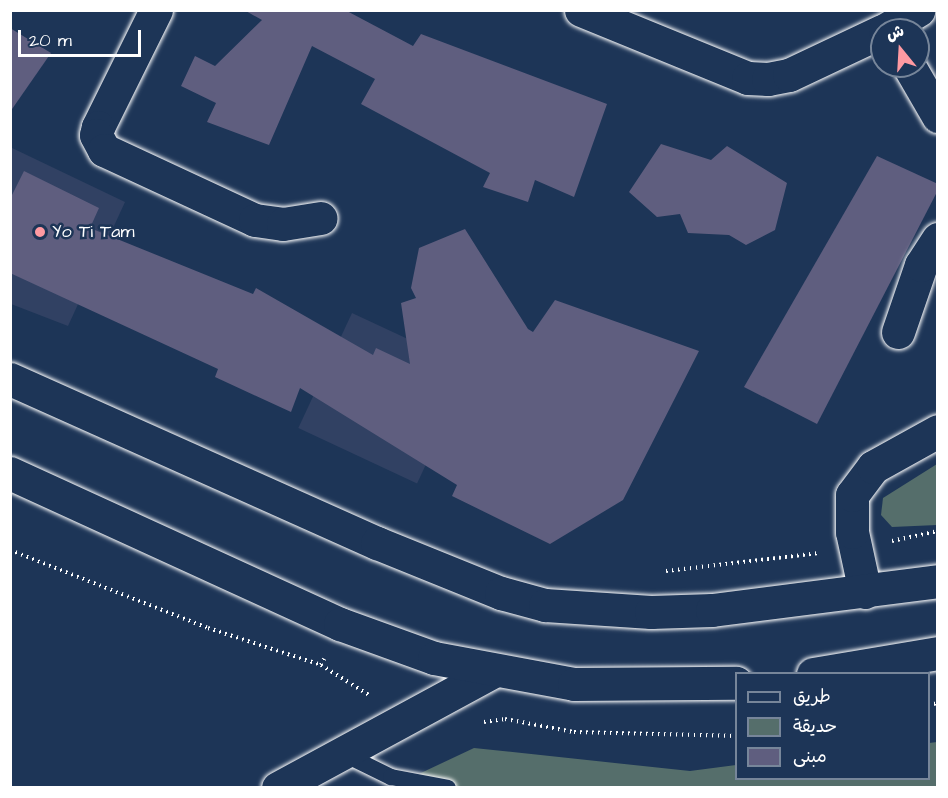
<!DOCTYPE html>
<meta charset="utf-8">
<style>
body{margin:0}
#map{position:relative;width:948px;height:798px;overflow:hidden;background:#1d3557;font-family:"Architects Daughter","Playpen Sans Arabic",sans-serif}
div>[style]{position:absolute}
.built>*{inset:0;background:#314163;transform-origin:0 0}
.green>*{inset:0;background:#556e6b}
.building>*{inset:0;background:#5f5e7f}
.path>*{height:4px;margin-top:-2px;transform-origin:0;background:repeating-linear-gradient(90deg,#fff 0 1.5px,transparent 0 6px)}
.roads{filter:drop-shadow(0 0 2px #fff) drop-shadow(0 0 2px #fff)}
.lane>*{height:16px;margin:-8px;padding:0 8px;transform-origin:8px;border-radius:8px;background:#1d3557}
.street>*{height:33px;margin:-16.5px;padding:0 16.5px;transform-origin:16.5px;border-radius:16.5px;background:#1d3557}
.secondary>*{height:33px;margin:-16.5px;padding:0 16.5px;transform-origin:16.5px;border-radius:16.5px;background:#1d3557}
.dots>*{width:16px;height:16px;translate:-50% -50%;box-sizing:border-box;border:3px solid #1d3557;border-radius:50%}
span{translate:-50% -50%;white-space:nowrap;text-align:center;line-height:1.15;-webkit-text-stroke:5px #1d3557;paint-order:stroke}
.poi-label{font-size:18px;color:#fff}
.left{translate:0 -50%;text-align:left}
.frame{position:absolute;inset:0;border:12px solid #fff;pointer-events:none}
.legend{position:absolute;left:735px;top:672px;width:195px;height:108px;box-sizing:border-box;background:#1d3557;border:2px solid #77869a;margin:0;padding:8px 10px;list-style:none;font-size:18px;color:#fff}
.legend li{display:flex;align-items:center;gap:12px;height:30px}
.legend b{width:30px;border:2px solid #77869a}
.north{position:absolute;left:870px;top:18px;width:60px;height:60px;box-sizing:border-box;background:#1d3557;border:2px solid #77869a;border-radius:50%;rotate:342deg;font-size:16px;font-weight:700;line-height:24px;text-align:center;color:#fff}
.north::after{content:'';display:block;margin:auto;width:21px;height:27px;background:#ff9aa2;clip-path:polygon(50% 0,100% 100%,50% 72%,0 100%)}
.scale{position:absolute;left:18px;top:30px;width:123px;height:27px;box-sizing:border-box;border:3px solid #fff;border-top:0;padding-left:8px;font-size:18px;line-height:21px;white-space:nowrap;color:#fff;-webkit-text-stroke:4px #1d3557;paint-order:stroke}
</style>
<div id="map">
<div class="built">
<div style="clip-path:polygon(10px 147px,125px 202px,68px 326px,11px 304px)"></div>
<div style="left:352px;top:313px;width:131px;height:127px;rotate:25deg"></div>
</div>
<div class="green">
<div style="clip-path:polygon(937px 464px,937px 525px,892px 527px,881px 515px,883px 498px)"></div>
<div style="clip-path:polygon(937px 742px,937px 787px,389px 788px,474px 748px,690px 771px,736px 765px,736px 778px,928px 778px,929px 743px)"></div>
</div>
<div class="building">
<div style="clip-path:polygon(244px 10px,345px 10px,413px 46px,421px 34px,607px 104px,574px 197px,535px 180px,528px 202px,483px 187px,490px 173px,361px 104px,375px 79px,312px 46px,269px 145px,207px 122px,216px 103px,181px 86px,195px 56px,215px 66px,262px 20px)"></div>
<div style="clip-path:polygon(10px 28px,51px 53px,10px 112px)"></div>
<div style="clip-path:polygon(661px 144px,711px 160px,727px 146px,787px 183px,775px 230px,746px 245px,729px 235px,688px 233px,680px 214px,657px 217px,629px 192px)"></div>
<div style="clip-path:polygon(877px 156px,938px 184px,938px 190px,817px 424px,744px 387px)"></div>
<div style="clip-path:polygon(24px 171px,99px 208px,90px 228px,253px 294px,256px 288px,373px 355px,376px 348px,410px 364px,401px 303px,416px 298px,411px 288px,419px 248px,465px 229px,528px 329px,533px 332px,555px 300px,699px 351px,623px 500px,550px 544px,452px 496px,457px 485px,300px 388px,291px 412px,215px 377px,218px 369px,10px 273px,10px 199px)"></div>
</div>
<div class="path">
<div style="left:892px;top:541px;width:47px;rotate:-12.3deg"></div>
<div style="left:10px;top:550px;width:213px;rotate:21.5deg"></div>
<div style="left:208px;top:628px;width:119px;rotate:18.1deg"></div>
<div style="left:321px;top:665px;width:7px;rotate:-63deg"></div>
<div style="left:666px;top:571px;width:154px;rotate:-6.7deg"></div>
<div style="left:321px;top:665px;width:57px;rotate:32deg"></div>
<div style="left:928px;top:705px;width:10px;rotate:-11deg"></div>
<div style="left:484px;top:722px;width:21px;rotate:-8deg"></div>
<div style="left:505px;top:719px;width:70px;rotate:10.7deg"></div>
<div style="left:574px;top:732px;width:162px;rotate:1.4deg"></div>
</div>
<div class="roads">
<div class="lane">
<div style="left:342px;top:753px;width:55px;rotate:26.1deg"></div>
<div style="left:391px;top:777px;width:58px;rotate:10.9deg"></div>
</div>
<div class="street">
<div style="left:156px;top:10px;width:131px;rotate:116.4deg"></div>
<div style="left:98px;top:127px;width:8px;rotate:104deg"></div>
<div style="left:96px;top:135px;width:17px;rotate:62deg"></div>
<div style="left:104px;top:150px;width:166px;rotate:24.9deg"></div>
<div style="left:255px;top:220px;width:28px;rotate:8deg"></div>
<div style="left:283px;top:224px;width:38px;rotate:-9deg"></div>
<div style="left:581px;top:10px;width:180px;rotate:22.2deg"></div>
<div style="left:748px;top:78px;width:20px;rotate:3deg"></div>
<div style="left:768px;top:79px;width:21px;rotate:-11deg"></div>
<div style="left:789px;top:75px;width:103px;rotate:-25.3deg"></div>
<div style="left:885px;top:30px;width:39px;rotate:-31deg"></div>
<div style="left:909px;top:66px;width:58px;rotate:59.9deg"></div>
<div style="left:898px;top:332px;width:71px;rotate:-71.1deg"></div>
<div style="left:921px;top:265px;width:31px;rotate:-57deg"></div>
<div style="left:865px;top:592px;width:61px;rotate:-102.2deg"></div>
<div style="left:852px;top:532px;width:37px;rotate:-90deg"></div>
<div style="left:852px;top:495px;width:35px;rotate:-53deg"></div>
<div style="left:873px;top:467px;width:74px;rotate:-29deg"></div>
<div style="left:278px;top:788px;width:247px;rotate:-28.5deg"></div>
</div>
<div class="secondary">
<div style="left:10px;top:379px;width:402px;rotate:24.1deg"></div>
<div style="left:377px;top:543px;width:134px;rotate:22deg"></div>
<div style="left:501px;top:593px;width:46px;rotate:15.3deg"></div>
<div style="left:545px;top:605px;width:106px;rotate:3.8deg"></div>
<div style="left:651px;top:612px;width:61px;rotate:-1.9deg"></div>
<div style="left:712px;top:610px;width:228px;rotate:-7.3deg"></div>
<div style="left:10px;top:473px;width:363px;rotate:24.6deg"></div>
<div style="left:340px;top:624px;width:100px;rotate:19.9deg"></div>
<div style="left:434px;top:658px;width:142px;rotate:10.5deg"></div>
<div style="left:574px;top:684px;width:162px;rotate:-0.4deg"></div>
<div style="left:813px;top:674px;width:127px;rotate:-9.5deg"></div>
</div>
</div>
<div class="dots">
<div style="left:40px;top:232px;background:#ff9aa2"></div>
</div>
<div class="poi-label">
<span class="left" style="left:52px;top:232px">Yo Ti Tam</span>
</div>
<div class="frame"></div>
<ul class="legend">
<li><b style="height:8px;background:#1d3557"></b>طريق</li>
<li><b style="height:16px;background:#556e6b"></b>حديقة</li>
<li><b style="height:16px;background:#5f5e7f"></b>مبنى</li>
</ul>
<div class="north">ش</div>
<div class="scale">20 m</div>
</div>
